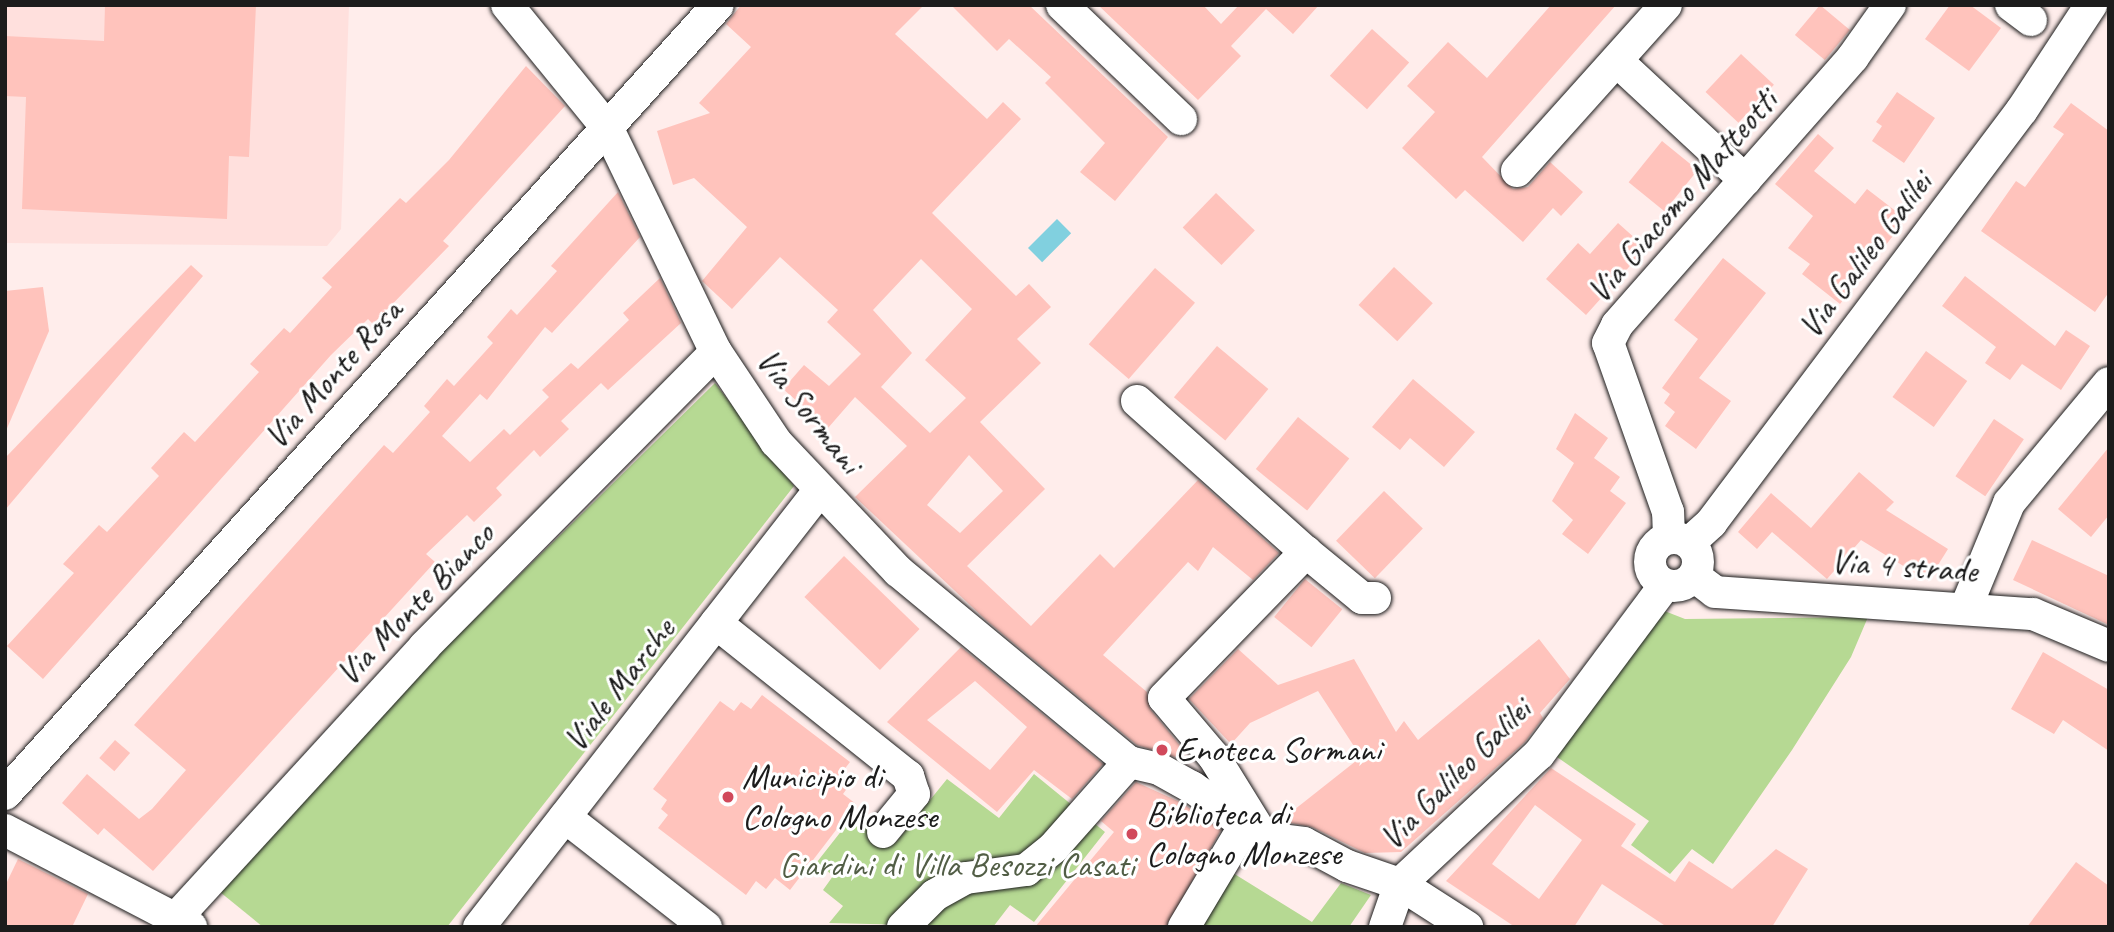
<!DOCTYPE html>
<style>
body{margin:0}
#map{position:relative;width:2114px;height:932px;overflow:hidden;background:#ffedeb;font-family:Caveat,sans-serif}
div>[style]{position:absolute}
.built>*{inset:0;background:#ffe0dd}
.green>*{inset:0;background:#b6d993}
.water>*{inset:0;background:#81d0df;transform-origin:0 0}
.building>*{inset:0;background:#ffc3bc;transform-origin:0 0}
.roads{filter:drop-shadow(0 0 2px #1c1c1c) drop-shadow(0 0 2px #1c1c1c)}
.minor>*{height:32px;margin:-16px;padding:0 16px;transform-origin:16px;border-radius:16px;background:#fff}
.minor>.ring{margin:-16px;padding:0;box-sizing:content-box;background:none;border:32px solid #fff;border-radius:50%}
.dots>*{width:19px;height:19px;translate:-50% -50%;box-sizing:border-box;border:4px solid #fff;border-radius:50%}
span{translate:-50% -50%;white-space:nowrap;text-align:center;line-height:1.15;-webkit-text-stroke:6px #fff;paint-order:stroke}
.street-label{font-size:35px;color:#1c1c1c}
.poi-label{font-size:35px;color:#1c1c1c}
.left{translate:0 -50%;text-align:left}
.park-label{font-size:35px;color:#525e46}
.frame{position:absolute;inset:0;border:7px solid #1c1c1c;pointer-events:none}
</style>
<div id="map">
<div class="built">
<div style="clip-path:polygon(5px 5px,349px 5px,341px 229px,327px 246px,5px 243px)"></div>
</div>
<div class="green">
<div style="clip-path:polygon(715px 383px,794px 486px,447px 927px,263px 927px,220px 892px,430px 663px)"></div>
<div style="clip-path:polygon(1662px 610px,1685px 619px,1868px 617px,1851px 657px,1792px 750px,1713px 864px,1692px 849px,1670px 874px,1631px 845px,1649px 821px,1557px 757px)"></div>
<div style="clip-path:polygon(1034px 774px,1105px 832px,1034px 922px,1010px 905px,993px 927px,829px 923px,843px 906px,823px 890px,833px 876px,817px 862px,857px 811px,896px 842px,947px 779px,999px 818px)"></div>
<div style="clip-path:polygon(1212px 860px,1312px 922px,1341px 883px,1371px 895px,1349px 927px,1169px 927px)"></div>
</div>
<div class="water">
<div style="left:1057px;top:219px;width:20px;height:41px;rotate:45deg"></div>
</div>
<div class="building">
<div style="clip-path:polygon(105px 5px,256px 5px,249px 157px,229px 156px,227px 219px,22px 209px,26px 97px,5px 96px,5px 36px,104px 41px)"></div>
<div style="clip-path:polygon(evenodd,741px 5px,924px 5px,895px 34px,987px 119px,1003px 102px,1021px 119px,932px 213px,1016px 296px,1029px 284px,1051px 307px,1017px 339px,1041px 363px,980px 422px,1045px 489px,967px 566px,1031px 626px,1100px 554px,1114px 568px,1198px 480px,1279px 553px,1253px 580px,1213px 547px,1198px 571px,1188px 562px,1103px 655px,1147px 692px,1150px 709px,1182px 748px,1175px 757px,1137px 745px,987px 621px,855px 497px,907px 446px,855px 397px,828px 428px,783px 389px,804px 365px,829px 386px,861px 354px,827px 322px,838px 310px,780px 257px,732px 309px,702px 281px,747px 227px,694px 178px,673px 185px,657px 131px,710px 113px,699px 103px,751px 47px,726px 24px,741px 5px,921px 259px,972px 309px,925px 360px,966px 398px,930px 433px,881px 387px,912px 353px,873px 310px,921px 259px,741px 5px,969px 455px,1003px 491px,960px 533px,927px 505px,969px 455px)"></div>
<div style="clip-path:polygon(951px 5px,1029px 5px,1168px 137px,1115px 201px,1080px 172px,1105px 143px,1045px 83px,1051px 77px,1009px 39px,997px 51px)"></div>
<div style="clip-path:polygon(1098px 5px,1203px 5px,1221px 24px,1239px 5px,1319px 5px,1293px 34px,1266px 9px,1231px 46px,1241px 56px,1198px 100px)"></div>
<div style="clip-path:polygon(1551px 5px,1616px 5px,1482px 157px,1513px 189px,1528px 187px,1550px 162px,1583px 192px,1561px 216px,1553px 208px,1523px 242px,1465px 190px,1456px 199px,1402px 148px,1435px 112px,1407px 86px,1448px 42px,1487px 78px)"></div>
<div style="left:1820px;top:5px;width:39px;height:39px;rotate:40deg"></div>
<div style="clip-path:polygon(1950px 5px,1970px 5px,2001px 28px,1969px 71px,1925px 39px)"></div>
<div style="left:1372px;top:29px;width:50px;height:63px;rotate:42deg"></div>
<div style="left:1741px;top:54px;width:45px;height:52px;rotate:43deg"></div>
<div style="clip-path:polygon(526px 66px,565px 106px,443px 241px,449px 246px,373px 324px,368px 319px,331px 355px,43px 679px,7px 646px,74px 573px,63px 564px,99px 525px,107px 532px,159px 476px,151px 468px,184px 432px,195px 442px,259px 372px,250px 364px,284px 328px,290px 333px,332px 287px,322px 278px,400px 198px,406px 203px,449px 160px)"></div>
<div style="clip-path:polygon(1897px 92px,1935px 118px,1904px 163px,1872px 141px,1882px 126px,1876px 122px)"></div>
<div style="clip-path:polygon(2071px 103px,2109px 131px,2109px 292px,2095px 312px,1981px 231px,2016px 181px,2025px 187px,2064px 134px,2053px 127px)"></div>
<div style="clip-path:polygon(1818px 134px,1834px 148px,1814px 171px,1855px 204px,1867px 189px,1906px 219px,1840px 304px,1802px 274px,1810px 264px,1788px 248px,1813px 216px,1775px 184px)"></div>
<div style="left:1662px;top:141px;width:46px;height:53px;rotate:39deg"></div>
<div style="clip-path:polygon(618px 192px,640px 237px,552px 333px,545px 327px,487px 400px,480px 394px,442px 436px,470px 462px,504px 429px,510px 435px,549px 397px,542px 390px,571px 363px,578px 369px,629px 320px,623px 313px,660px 278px,681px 323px,608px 390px,601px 383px,561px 421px,569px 429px,540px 457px,534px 450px,496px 488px,502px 495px,474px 522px,467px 515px,426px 554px,435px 562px,153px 871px,104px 828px,98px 835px,62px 803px,87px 774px,139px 819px,152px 809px,186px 770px,134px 725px,384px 445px,393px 453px,430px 412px,424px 406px,447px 379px,454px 386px,493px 343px,487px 337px,511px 309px,517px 315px,557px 271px,551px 266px)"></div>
<div style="left:1216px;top:193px;width:54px;height:48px;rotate:44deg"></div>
<div style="clip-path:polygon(1618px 223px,1646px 248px,1586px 315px,1546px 279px,1578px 243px,1590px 254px)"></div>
<div style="clip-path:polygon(1723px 258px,1766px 293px,1699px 378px,1731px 401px,1696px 449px,1665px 426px,1675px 412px,1664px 403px,1670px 394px,1662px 388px,1698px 339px,1674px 320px)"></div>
<div style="clip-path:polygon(191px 265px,203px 276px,5px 510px,5px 458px)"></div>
<div style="left:1394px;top:267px;width:53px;height:52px;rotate:43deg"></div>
<div style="left:1155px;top:268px;width:53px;height:101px;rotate:41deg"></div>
<div style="clip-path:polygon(1965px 276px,2055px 346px,2066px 330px,2090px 346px,2061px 390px,2022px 364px,2010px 380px,1985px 363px,1996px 347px,1942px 306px)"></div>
<div style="clip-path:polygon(43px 287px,49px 331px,5px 433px,5px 291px)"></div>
<div style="left:1217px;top:346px;width:67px;height:67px;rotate:40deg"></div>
<div style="left:1926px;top:351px;width:51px;height:57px;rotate:36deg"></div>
<div style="clip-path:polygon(1413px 379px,1475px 432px,1444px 467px,1410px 438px,1400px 450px,1372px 427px)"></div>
<div style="clip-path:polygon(1575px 413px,1608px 438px,1594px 458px,1620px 477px,1610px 491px,1626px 503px,1588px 554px,1562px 534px,1573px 520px,1552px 501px,1574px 463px,1556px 449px)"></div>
<div style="left:1298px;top:417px;width:66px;height:67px;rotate:39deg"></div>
<div style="left:1994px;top:419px;width:36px;height:69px;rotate:34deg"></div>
<div style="clip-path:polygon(2109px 447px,2109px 515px,2091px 537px,2058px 509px)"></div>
<div style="clip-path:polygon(1859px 472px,1894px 502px,1886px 510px,1948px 549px,1928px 581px,1861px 540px,1827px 579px,1772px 532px,1757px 549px,1738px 532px,1771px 493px,1811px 528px)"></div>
<div style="left:1384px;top:491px;width:54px;height:69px;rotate:44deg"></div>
<div style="clip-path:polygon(2032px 540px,2109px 576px,2109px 625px,2013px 580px)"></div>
<div style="left:844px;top:556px;width:105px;height:57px;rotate:44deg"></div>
<div style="left:1305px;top:579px;width:48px;height:49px;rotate:39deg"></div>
<div style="clip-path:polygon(1539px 639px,1570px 679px,1540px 713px,1543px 718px,1525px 742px,1401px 852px,1365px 853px,1312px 827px,1280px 821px,1361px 757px,1318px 691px,1250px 723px,1231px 744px,1189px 699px,1238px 649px,1278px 685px,1354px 659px,1396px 732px,1404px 721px,1418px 740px)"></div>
<div style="clip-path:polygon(evenodd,961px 647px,1103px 764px,1072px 799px,1034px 770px,997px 812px,887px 722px,961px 647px,975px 681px,1027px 727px,990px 770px,927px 720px,975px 681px)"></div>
<div style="clip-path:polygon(2043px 652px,2109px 690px,2109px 751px,2063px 720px,2054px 734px,2011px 709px)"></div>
<div style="clip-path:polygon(762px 695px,850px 762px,840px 775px,851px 783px,843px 794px,856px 804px,790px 890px,775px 878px,766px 889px,756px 881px,746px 895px,658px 828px,668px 815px,661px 809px,667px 800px,653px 789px,720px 701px,734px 711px,741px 702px,751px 709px)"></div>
<div style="left:115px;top:740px;width:20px;height:24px;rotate:41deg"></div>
<div style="clip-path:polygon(evenodd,1551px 768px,1636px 824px,1621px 846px,1675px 882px,1689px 861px,1732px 889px,1776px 849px,1808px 869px,1772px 927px,1667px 927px,1602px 884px,1574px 927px,1515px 927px,1446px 881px,1551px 768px,1535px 805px,1582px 840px,1539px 899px,1492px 864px,1535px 805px)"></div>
<div style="clip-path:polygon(1136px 782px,1182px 803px,1221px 830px,1166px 927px,1035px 927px,1114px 832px,1101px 821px)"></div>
<div style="clip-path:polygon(18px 859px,88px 894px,72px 927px,5px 927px,5px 886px)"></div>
<div style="clip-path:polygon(2076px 862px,2109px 886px,2109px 927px,2027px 927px)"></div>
</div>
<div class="roads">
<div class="minor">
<div style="left:507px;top:5px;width:160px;rotate:50.8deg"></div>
<div style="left:608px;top:129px;width:248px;rotate:64.2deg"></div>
<div style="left:716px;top:352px;width:108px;rotate:56.3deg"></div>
<div style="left:776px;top:442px;width:178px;rotate:46.6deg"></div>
<div style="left:898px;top:571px;width:300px;rotate:39.6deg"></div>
<div style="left:1129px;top:762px;width:31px;rotate:13deg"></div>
<div style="left:1159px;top:769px;width:38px;rotate:29deg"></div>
<div style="left:1192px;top:787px;width:88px;rotate:35.3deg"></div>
<div style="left:1264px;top:838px;width:40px;rotate:7.1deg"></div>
<div style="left:1304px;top:843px;width:49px;rotate:28.1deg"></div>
<div style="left:1347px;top:866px;width:56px;rotate:18.8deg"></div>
<div style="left:1400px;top:884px;width:80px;rotate:32.7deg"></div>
<div style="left:1062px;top:5px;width:165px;rotate:43.8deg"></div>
<div style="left:2011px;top:5px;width:25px;rotate:37deg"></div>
<div style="left:1617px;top:61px;width:175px;rotate:42.9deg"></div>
<div style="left:1517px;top:171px;width:223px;rotate:-48.1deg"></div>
<div style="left:1137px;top:401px;width:227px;rotate:41.8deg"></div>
<div class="ring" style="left:1650px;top:538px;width:16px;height:16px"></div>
<div style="left:1669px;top:538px;width:26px;rotate:-92deg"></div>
<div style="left:1668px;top:512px;width:179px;rotate:-109.5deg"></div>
<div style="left:1608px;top:343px;width:20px;rotate:-63deg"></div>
<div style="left:1617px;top:325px;width:357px;rotate:-48.6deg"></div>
<div style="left:1853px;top:57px;width:64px;rotate:-54.6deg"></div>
<div style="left:1689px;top:543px;width:30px;rotate:-42deg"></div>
<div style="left:1711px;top:523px;width:517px;rotate:-53.02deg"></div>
<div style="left:2022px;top:110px;width:126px;rotate:-56.7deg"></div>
<div style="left:1694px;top:576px;width:26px;rotate:37deg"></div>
<div style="left:1715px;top:592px;width:319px;rotate:4deg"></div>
<div style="left:2033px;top:614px;width:82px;rotate:22.8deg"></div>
<div style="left:1966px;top:607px;width:113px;rotate:-67.5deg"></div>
<div style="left:2009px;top:503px;width:156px;rotate:-50.2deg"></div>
<div style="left:716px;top:623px;width:246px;rotate:38.6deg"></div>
<div style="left:908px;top:776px;width:19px;rotate:72deg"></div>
<div style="left:914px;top:794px;width:49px;rotate:129.2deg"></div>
<div style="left:5px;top:794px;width:1063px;rotate:-47.9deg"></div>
<div style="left:565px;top:817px;width:179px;rotate:38deg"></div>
<div style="left:1256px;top:825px;width:80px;rotate:-121.7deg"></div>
<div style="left:1214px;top:757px;width:77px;rotate:-130.3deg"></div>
<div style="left:1164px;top:698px;width:204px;rotate:-45.8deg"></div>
<div style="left:1306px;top:552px;width:72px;rotate:39.4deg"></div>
<div style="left:1362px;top:598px;width:13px"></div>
<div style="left:5px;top:830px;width:210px;rotate:27.5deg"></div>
<div style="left:177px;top:917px;width:366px;rotate:-47.5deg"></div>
<div style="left:424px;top:647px;width:415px;rotate:-45.3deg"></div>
<div style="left:479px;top:927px;width:553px;rotate:-52.05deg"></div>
<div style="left:903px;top:927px;width:45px;rotate:-45deg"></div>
<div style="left:935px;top:895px;width:35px;rotate:-29deg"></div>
<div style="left:966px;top:878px;width:61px;rotate:-7.6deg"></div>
<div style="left:1026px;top:870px;width:35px;rotate:-39deg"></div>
<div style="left:1053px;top:848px;width:115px;rotate:-48.5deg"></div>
<div style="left:1184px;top:927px;width:119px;rotate:-59.1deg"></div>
<div style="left:1385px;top:927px;width:46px;rotate:-70.8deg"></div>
<div style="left:1400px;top:884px;width:190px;rotate:-43.1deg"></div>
<div style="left:1539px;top:754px;width:211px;rotate:-53.3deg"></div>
</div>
</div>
<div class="dots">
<div style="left:1162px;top:750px;background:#d1495b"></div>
<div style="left:728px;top:797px;background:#d1495b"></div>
<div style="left:1132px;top:834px;background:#d1495b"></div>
</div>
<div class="street-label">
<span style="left:1682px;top:196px;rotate:-49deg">Via Giacomo Matteotti</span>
<span style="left:1865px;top:255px;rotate:-53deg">Via Galileo Galilei</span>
<span style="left:333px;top:374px;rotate:-48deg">Via Monte Rosa</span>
<span style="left:809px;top:411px;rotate:52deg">Via Sormani</span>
<span style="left:1904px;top:566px;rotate:4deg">Via 4 strade</span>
<span style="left:415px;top:604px;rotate:-46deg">Via Monte Bianco</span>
<span style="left:619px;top:685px;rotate:-52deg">Viale Marche</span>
<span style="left:1455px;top:774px;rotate:-45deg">Via Galileo Galilei</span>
</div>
<div class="poi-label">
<span class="left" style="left:1176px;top:750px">Enoteca Sormani</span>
<span class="left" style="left:742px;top:797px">Municipio di<br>Cologno Monzese</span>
<span class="left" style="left:1146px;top:834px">Biblioteca di<br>Cologno Monzese</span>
</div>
<div class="park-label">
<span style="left:957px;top:865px">Giardini di Villa Besozzi Casati</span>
</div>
<div class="frame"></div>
</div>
